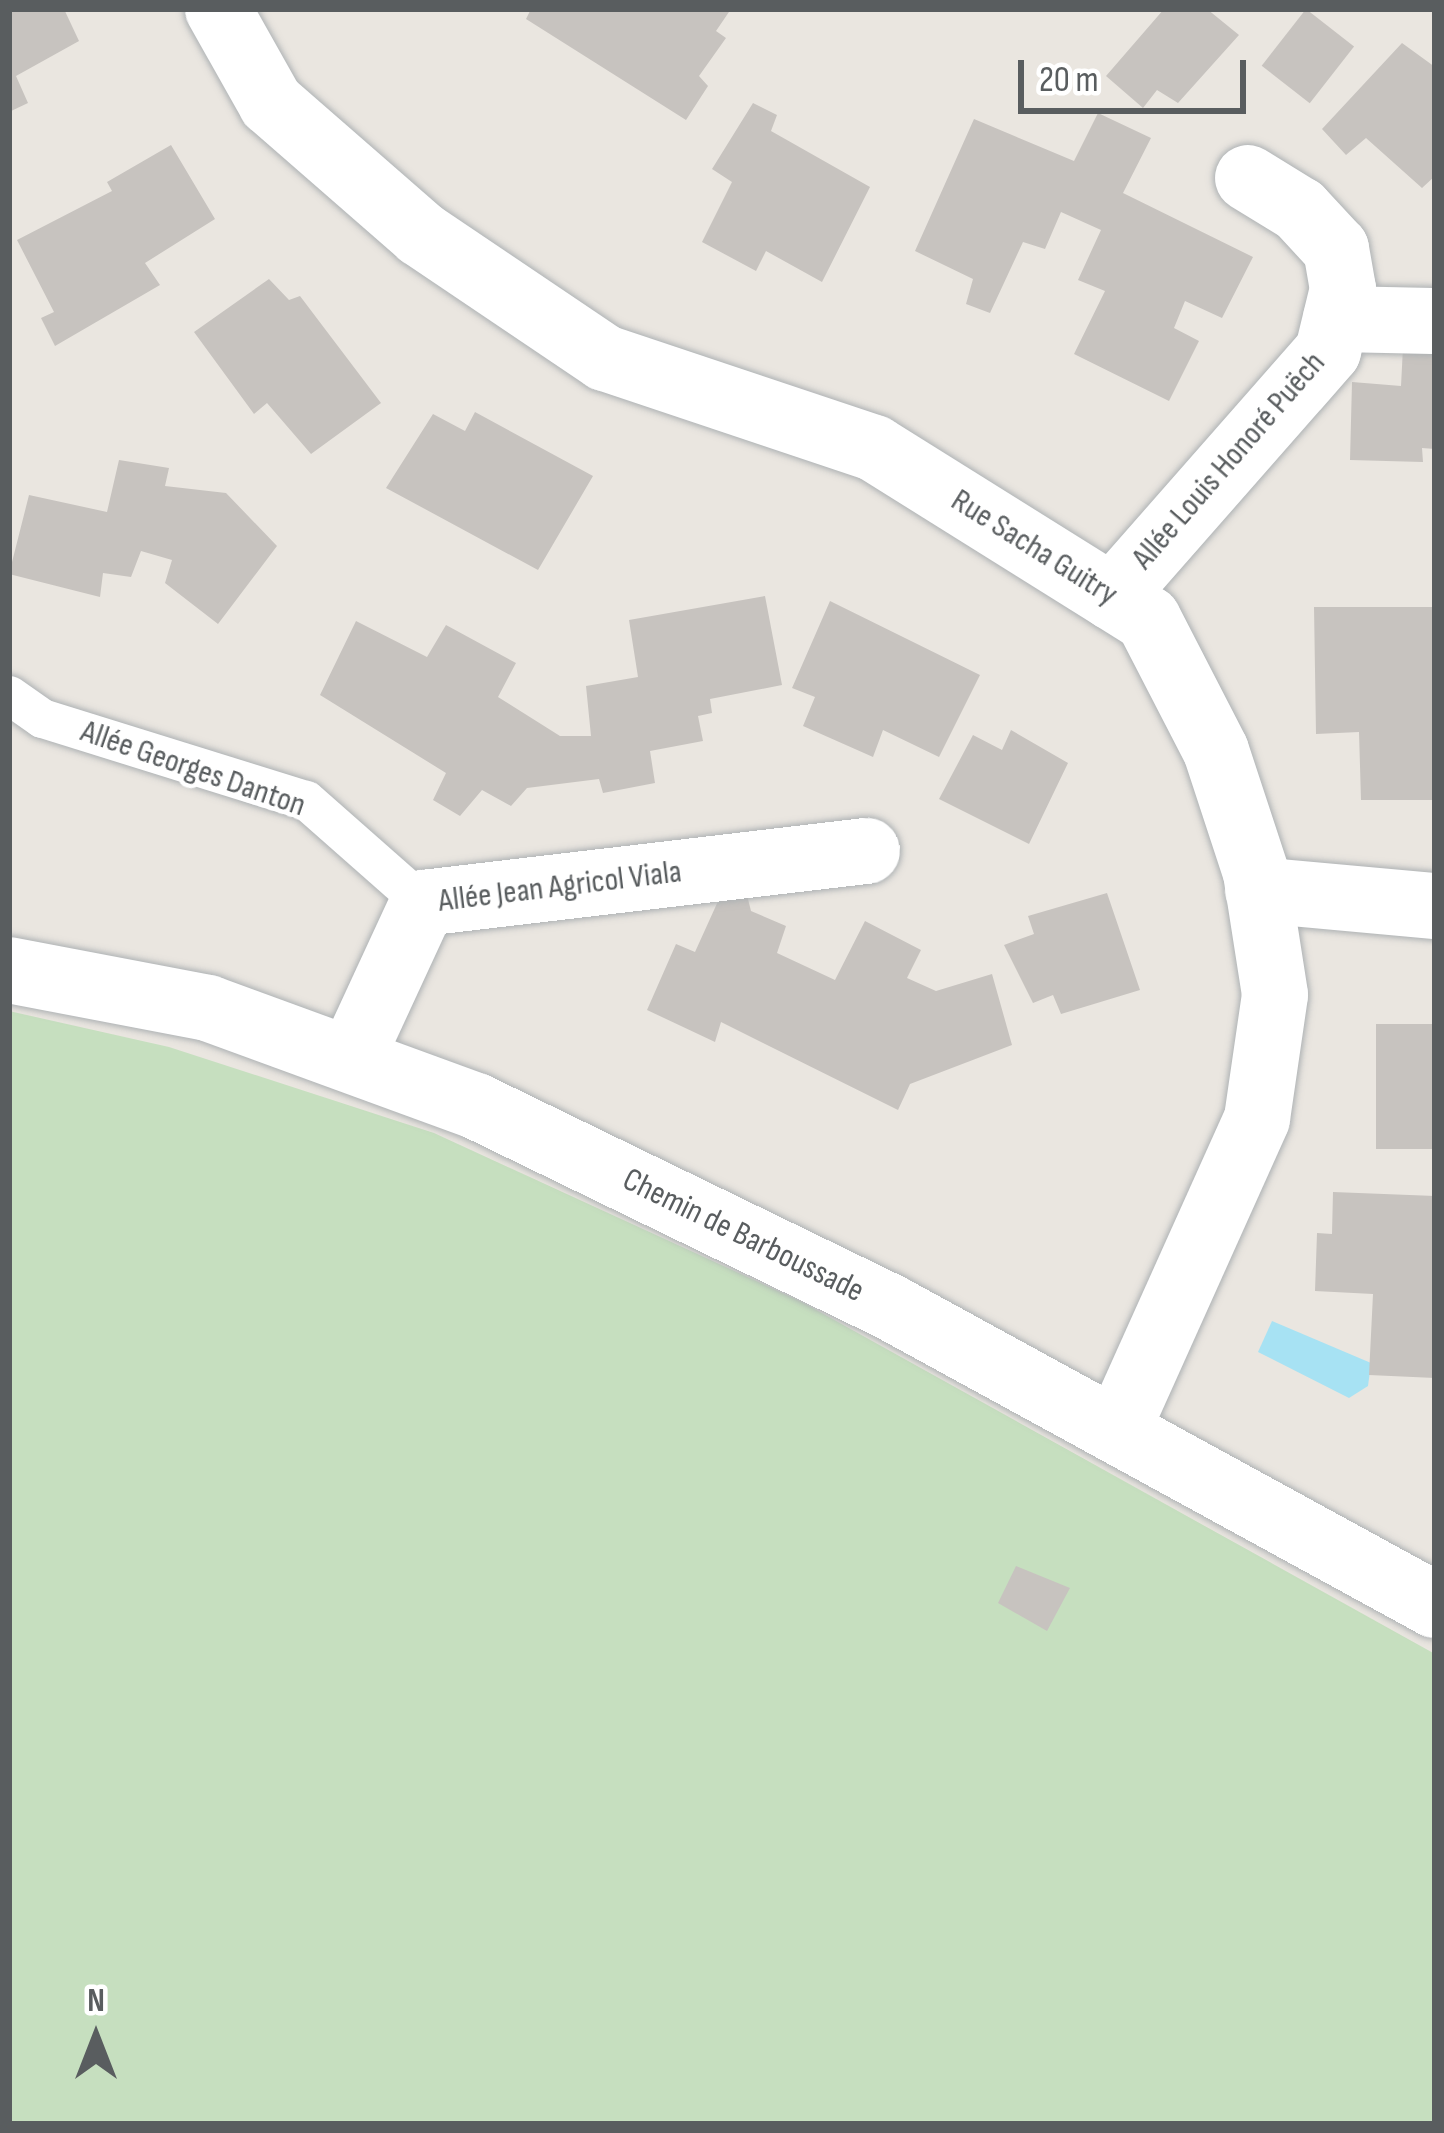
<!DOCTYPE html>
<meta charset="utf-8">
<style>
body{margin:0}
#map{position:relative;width:1444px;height:2133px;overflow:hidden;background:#eae6e0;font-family:"Sofia Sans Condensed",sans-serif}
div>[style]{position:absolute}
.green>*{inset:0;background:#c6dfbf}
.water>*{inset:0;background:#a7e2f3}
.building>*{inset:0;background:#c7c3bf;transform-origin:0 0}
.roads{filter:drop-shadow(0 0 3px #aeb2b4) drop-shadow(0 0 3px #aeb2b4)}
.lane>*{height:39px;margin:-19.5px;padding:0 19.5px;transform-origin:19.5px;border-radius:19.5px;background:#fff}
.street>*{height:66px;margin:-33px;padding:0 33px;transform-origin:33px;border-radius:33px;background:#fff}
span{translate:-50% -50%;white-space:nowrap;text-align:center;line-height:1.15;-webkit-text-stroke:9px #fff;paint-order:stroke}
.street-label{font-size:33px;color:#595d5f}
.frame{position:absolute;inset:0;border:12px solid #595d5f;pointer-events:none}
.north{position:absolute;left:36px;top:1977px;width:120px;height:120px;-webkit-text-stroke:9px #fff;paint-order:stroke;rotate:0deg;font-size:33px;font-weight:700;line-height:48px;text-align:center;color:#595d5f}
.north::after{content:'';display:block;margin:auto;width:42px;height:54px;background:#595d5f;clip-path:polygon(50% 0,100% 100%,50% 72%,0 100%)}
.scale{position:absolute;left:1018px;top:60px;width:228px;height:54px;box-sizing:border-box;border:6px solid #595d5f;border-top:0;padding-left:15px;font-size:36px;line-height:42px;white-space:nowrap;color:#595d5f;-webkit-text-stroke:9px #fff;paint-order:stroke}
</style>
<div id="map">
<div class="green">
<div style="clip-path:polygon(9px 1011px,169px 1047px,434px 1133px,802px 1302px,1435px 1654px,1435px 2124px,9px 2124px)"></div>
</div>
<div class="water">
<div style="clip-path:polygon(1272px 1321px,1371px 1363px,1368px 1386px,1349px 1398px,1258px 1352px)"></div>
</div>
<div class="building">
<div style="clip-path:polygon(9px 9px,64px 9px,79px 41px,16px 76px,28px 103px,9px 112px)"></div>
<div style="clip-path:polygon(531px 9px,731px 9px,716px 31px,726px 38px,699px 76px,708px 86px,686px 120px,526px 19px)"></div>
<div style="clip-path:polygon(1164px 9px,1207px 9px,1239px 35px,1178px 103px,1157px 90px,1143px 108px,1106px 76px)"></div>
<div style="left:1306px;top:9px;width:61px;height:72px;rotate:38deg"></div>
<div style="clip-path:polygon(1402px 43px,1435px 67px,1435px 176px,1422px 188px,1366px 138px,1346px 155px,1322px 129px)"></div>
<div style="clip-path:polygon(753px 103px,777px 115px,771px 131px,870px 187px,822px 282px,766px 251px,756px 271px,702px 242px,732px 182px,712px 169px)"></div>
<div style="clip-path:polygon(1098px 113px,1151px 138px,1123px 193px,1253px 257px,1222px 318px,1185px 301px,1174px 328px,1199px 341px,1169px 401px,1074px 354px,1105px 291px,1078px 280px,1101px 230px,1061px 212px,1045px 249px,1023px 242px,990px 313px,966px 304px,973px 279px,915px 251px,974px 119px,1074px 161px)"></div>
<div style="clip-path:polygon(171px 145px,215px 219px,145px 263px,160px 285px,55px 346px,41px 318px,54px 312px,17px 240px,112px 191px,107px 182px)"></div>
<div style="clip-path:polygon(269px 279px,289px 300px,300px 296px,381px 403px,311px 454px,267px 403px,254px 414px,194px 332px)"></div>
<div style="clip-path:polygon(1403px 347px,1435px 349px,1435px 449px,1422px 448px,1423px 462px,1350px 460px,1352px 382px,1401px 386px)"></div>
<div style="clip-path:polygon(475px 412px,593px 476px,538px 570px,386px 488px,433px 414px,465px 431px)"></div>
<div style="clip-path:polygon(119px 460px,169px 468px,165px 486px,226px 493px,277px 546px,218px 624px,165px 583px,172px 560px,141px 551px,131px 577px,103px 573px,100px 597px,9px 574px,29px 495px,107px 512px)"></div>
<div style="clip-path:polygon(765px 596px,782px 685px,710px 699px,712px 713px,698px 716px,703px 741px,650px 751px,655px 783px,603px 793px,599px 779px,527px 788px,511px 806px,482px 790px,460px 816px,433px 800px,446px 773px,320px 695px,356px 621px,427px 657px,446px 625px,516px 663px,498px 697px,560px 736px,591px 736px,586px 686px,638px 677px,629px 620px)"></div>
<div style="clip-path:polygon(830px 601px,980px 675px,939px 757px,883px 730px,873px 757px,803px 726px,815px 697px,792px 688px)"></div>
<div style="clip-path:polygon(1314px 607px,1433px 607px,1435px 800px,1361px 800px,1359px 732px,1316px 734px)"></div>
<div style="clip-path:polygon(1011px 730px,1068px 763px,1029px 844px,939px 799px,973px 735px,1002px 750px)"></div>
<div style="clip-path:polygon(1107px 893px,1140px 990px,1061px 1014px,1053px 995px,1033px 1003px,1004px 945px,1034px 934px,1028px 916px)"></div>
<div style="clip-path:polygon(747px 895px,751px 911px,786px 926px,777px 953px,835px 980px,865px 921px,921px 950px,907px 978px,936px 991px,992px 974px,1012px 1045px,910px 1084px,898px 1110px,721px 1022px,715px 1042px,647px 1010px,676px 944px,695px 952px,719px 899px)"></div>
<div style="left:1376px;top:1024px;width:59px;height:125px"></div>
<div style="clip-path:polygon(1333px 1192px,1435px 1196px,1435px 1378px,1369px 1375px,1373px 1294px,1315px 1291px,1317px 1233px,1332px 1234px)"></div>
<div style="clip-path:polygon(1016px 1566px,1070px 1588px,1047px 1631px,998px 1603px)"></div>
</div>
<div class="roads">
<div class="lane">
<div style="left:9px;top:695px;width:40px;rotate:34.9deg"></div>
<div style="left:42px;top:718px;width:276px;rotate:17.3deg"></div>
<div style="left:306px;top:800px;width:156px;rotate:41.4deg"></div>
</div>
<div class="street">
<div style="left:218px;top:9px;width:108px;rotate:60.6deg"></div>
<div style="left:271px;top:103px;width:199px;rotate:41.1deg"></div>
<div style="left:421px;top:234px;width:222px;rotate:34deg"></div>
<div style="left:605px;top:358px;width:284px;rotate:18.5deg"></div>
<div style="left:874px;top:448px;width:323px;rotate:32deg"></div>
<div style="left:1148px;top:619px;width:148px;rotate:62.7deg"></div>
<div style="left:1216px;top:751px;width:128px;rotate:71.8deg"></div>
<div style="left:1256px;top:873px;width:123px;rotate:81.1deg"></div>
<div style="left:1275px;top:995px;width:125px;rotate:98.3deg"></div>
<div style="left:1257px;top:1119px;width:341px;rotate:114.2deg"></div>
<div style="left:1336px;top:319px;width:99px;rotate:1.2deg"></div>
<div style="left:1112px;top:597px;width:327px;rotate:-48.7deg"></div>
<div style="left:1328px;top:351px;width:64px;rotate:-76.4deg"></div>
<div style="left:1343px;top:289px;width:41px;rotate:-99.9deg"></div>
<div style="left:1336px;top:249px;width:53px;rotate:-132.7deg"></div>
<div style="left:1300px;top:210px;width:61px;rotate:-148.4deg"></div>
<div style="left:1258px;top:890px;width:178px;rotate:5.2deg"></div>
<div style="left:9px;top:970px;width:203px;rotate:10.8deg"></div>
<div style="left:208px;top:1008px;width:285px;rotate:20.1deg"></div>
<div style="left:476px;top:1106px;width:460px;rotate:25.9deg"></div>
<div style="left:890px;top:1307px;width:621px;rotate:28.67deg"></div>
<div style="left:351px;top:1059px;width:172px;rotate:-65.2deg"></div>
<div style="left:423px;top:903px;width:447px;rotate:-6.7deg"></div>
</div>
</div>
<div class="street-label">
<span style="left:1229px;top:461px;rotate:-49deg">Allée Louis Honoré Puëch</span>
<span style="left:1034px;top:548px;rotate:32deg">Rue Sacha Guitry</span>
<span style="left:193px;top:769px;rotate:19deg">Allée Georges Danton</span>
<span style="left:560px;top:887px;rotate:-7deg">Allée Jean Agricol Viala</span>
<span style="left:743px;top:1236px;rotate:26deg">Chemin de Barboussade</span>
</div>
<div class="frame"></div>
<div class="north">N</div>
<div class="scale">20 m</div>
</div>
